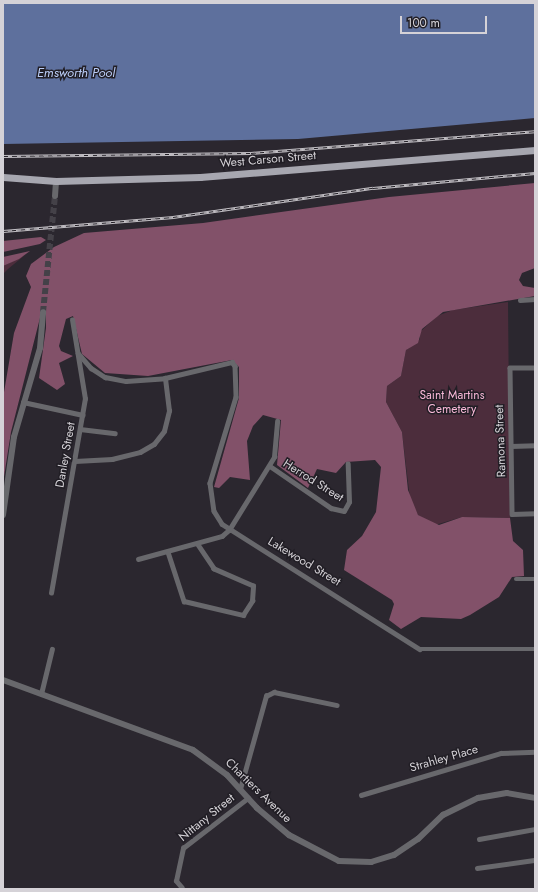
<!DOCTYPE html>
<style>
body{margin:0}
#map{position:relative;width:538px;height:892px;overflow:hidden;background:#2b272f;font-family:Jost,sans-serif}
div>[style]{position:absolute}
.green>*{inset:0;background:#4c2d3c}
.forest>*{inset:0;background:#825169}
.water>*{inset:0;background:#5e709d}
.tertiary-tunnel>*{height:6px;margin-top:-3px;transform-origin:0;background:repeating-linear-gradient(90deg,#444148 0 6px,transparent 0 9px)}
.minor>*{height:4.5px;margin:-2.25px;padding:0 2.25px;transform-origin:2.25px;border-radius:2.25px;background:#68686c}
.tertiary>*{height:6px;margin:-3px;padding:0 3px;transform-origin:3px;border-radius:3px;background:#68686c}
.primary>*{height:7px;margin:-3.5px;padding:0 3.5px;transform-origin:3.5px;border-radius:3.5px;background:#a7a7b0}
.rail>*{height:3px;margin-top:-1.5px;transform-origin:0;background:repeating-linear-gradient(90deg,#211e25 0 4.5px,#c3c0c5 0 9px);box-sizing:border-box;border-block:1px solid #c3c0c5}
span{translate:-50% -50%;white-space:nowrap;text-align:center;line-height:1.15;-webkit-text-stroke:3px #211e25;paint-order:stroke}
.street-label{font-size:12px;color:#d5d2d7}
.park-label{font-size:12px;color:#f8b8d7}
.water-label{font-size:13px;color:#bbcdf7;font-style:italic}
.frame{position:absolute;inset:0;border:4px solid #d5d2d7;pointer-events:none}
.scale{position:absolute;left:400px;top:16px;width:87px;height:18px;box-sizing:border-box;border:2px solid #d5d2d7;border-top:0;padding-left:5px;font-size:12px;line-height:14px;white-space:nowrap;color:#d5d2d7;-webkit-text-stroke:3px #211e25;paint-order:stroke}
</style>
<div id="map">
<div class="green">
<div style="clip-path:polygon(25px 255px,8px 269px,3px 274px,3px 266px)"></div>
<div style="clip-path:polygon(508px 302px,510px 518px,462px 517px,435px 525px,418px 515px,410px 499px,402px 432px,386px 402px,387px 386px,401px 376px,406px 350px,420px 339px,420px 332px,437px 316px,453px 310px)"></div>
</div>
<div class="forest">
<div style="clip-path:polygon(535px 183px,535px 268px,522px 273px,519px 280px,523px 286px,535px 288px,535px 296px,443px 312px,422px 329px,418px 343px,406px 350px,401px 376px,387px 386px,386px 402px,402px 432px,408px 490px,418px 515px,439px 525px,462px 517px,510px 518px,513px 541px,523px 550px,524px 576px,512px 577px,499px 597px,470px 615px,461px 619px,421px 617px,401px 629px,389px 620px,394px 604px,392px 600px,344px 570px,347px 550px,362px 536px,376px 512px,381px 467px,375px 460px,346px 462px,336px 473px,317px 469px,308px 488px,277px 465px,281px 420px,263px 415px,253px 426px,247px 441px,250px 480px,230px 477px,219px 488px,214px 487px,239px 398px,239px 367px,232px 360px,148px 376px,105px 373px,82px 354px,73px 316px,66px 319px,59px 346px,61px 351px,73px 356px,59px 363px,65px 384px,57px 390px,39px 378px,46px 328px,46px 313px,41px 314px,11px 432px,3px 483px,3px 398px,14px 333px,31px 287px,26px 276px,31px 264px,54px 247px,84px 233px,203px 223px,389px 197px)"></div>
<div style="clip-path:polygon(41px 237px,46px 240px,40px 244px,3px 252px,3px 241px)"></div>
<div style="clip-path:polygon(30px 251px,19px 259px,3px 266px,3px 257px)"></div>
</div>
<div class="water">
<div style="clip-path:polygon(3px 3px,535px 3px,535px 118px,298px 139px,3px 144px)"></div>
</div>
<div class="tertiary-tunnel">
<div style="left:43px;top:312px;width:117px;rotate:-84.1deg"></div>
</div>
<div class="minor">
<div style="left:520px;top:300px;width:15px;rotate:-4deg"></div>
<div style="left:78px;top:353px;width:20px;rotate:49deg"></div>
<div style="left:91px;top:368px;width:17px;rotate:33deg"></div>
<div style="left:105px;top:377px;width:21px;rotate:11deg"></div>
<div style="left:126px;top:381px;width:39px;rotate:-4deg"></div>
<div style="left:165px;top:378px;width:69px;rotate:-13.4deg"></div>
<div style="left:232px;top:362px;width:5px;rotate:53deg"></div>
<div style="left:235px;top:366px;width:31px;rotate:88deg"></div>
<div style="left:236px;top:397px;width:90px;rotate:106.8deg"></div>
<div style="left:210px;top:483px;width:28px;rotate:82deg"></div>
<div style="left:214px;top:511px;width:15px;rotate:58deg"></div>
<div style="left:222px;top:524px;width:234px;rotate:32.3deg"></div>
<div style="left:420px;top:649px;width:115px"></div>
<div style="left:535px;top:368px;width:25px;rotate:180deg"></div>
<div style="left:510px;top:368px;width:146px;rotate:89.2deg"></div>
<div style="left:512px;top:514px;width:23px;rotate:-2deg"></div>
<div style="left:23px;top:402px;width:61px;rotate:12.2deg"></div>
<div style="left:80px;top:429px;width:35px;rotate:7deg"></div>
<div style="left:511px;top:446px;width:24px;rotate:-2deg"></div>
<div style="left:75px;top:461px;width:37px;rotate:-3deg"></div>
<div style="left:112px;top:459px;width:29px;rotate:-14deg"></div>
<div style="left:140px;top:452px;width:16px;rotate:-30deg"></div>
<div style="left:154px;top:444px;width:16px;rotate:-52deg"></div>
<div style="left:164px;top:431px;width:21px;rotate:-76deg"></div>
<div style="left:169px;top:411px;width:33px;rotate:-97deg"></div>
<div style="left:270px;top:466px;width:74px;rotate:34.5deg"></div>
<div style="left:331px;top:508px;width:13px;rotate:13deg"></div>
<div style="left:344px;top:511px;width:10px;rotate:-61deg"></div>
<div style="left:349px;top:502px;width:38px;rotate:-92deg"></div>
<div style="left:168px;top:552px;width:52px;rotate:71.9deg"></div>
<div style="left:184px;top:601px;width:61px;rotate:13.3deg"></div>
<div style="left:243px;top:615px;width:17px;rotate:-57deg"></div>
<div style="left:252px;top:601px;width:15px;rotate:-86deg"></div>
<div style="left:253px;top:586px;width:43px;rotate:-156.4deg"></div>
<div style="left:214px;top:569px;width:30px;rotate:-124deg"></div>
<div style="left:138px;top:559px;width:87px;rotate:-15.3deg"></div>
<div style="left:222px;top:536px;width:9px;rotate:-41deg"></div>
<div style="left:229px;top:530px;width:86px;rotate:-58.3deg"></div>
<div style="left:274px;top:457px;width:36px;rotate:-85deg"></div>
<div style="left:516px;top:579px;width:19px"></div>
<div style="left:51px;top:593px;width:197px;rotate:-80.1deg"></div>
<div style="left:85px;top:399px;width:80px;rotate:-99.3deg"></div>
<div style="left:41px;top:694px;width:46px;rotate:-76.3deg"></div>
<div style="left:240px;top:789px;width:97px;rotate:-74.4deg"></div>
<div style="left:266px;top:696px;width:9px;rotate:-27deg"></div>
<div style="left:274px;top:692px;width:64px;rotate:11.7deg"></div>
<div style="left:361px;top:795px;width:146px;rotate:-16.7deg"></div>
<div style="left:501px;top:753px;width:34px;rotate:-2deg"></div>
<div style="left:479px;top:839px;width:57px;rotate:-10.1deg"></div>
<div style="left:477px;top:868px;width:59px;rotate:-7.9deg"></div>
<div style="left:182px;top:888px;width:9px;rotate:-131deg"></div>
<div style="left:176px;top:881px;width:34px;rotate:-78deg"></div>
<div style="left:183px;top:848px;width:82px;rotate:-37.6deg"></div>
</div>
<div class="tertiary">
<div style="left:55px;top:196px;width:15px;rotate:-86deg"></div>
<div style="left:3px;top:515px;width:79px;rotate:-82deg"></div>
<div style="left:14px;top:437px;width:93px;rotate:-73.7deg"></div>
<div style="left:40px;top:348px;width:36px;rotate:-85deg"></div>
<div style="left:3px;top:680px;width:202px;rotate:20.2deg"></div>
<div style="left:193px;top:750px;width:42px;rotate:36.3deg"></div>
<div style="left:227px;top:775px;width:45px;rotate:47.7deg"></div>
<div style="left:257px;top:808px;width:42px;rotate:40.2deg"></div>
<div style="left:289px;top:835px;width:56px;rotate:27.5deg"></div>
<div style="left:339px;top:861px;width:32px;rotate:2deg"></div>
<div style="left:371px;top:862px;width:24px;rotate:-17deg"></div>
<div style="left:394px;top:855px;width:29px;rotate:-34deg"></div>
<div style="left:418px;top:839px;width:35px;rotate:-44deg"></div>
<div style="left:443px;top:815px;width:39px;rotate:-26deg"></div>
<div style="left:478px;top:798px;width:29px;rotate:-10deg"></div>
<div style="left:507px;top:793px;width:28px;rotate:10deg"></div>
</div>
<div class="primary">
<div style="left:3px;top:177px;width:53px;rotate:4.3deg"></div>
<div style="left:56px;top:181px;width:144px;rotate:-1.6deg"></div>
<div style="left:200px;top:177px;width:336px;rotate:-4.6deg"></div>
</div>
<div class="rail">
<div style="left:3px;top:156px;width:248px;rotate:-0.7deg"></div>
<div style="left:251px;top:153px;width:285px;rotate:-4.4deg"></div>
<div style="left:3px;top:231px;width:171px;rotate:-4.7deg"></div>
<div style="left:173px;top:217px;width:202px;rotate:-8.3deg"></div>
<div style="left:373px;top:188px;width:163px;rotate:-5.3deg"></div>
</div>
<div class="street-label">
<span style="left:268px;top:160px;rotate:-5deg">West Carson Street</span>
<span style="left:501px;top:441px;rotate:-92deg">Ramona Street</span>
<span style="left:66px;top:455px;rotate:-80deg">Danley Street</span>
<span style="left:313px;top:481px;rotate:32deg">Herrod Street</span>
<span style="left:304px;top:562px;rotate:31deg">Lakewood Street</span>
<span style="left:444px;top:759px;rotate:-16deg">Strahley Place</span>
<span style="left:258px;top:791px;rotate:44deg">Chartiers Avenue</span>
<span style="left:207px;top:818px;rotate:-39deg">Nittany Street</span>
</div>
<div class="park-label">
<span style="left:452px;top:403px">Saint Martins<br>Cemetery</span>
</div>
<div class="water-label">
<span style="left:76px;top:73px">Emsworth Pool</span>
</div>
<div class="frame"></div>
<div class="scale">100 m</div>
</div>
